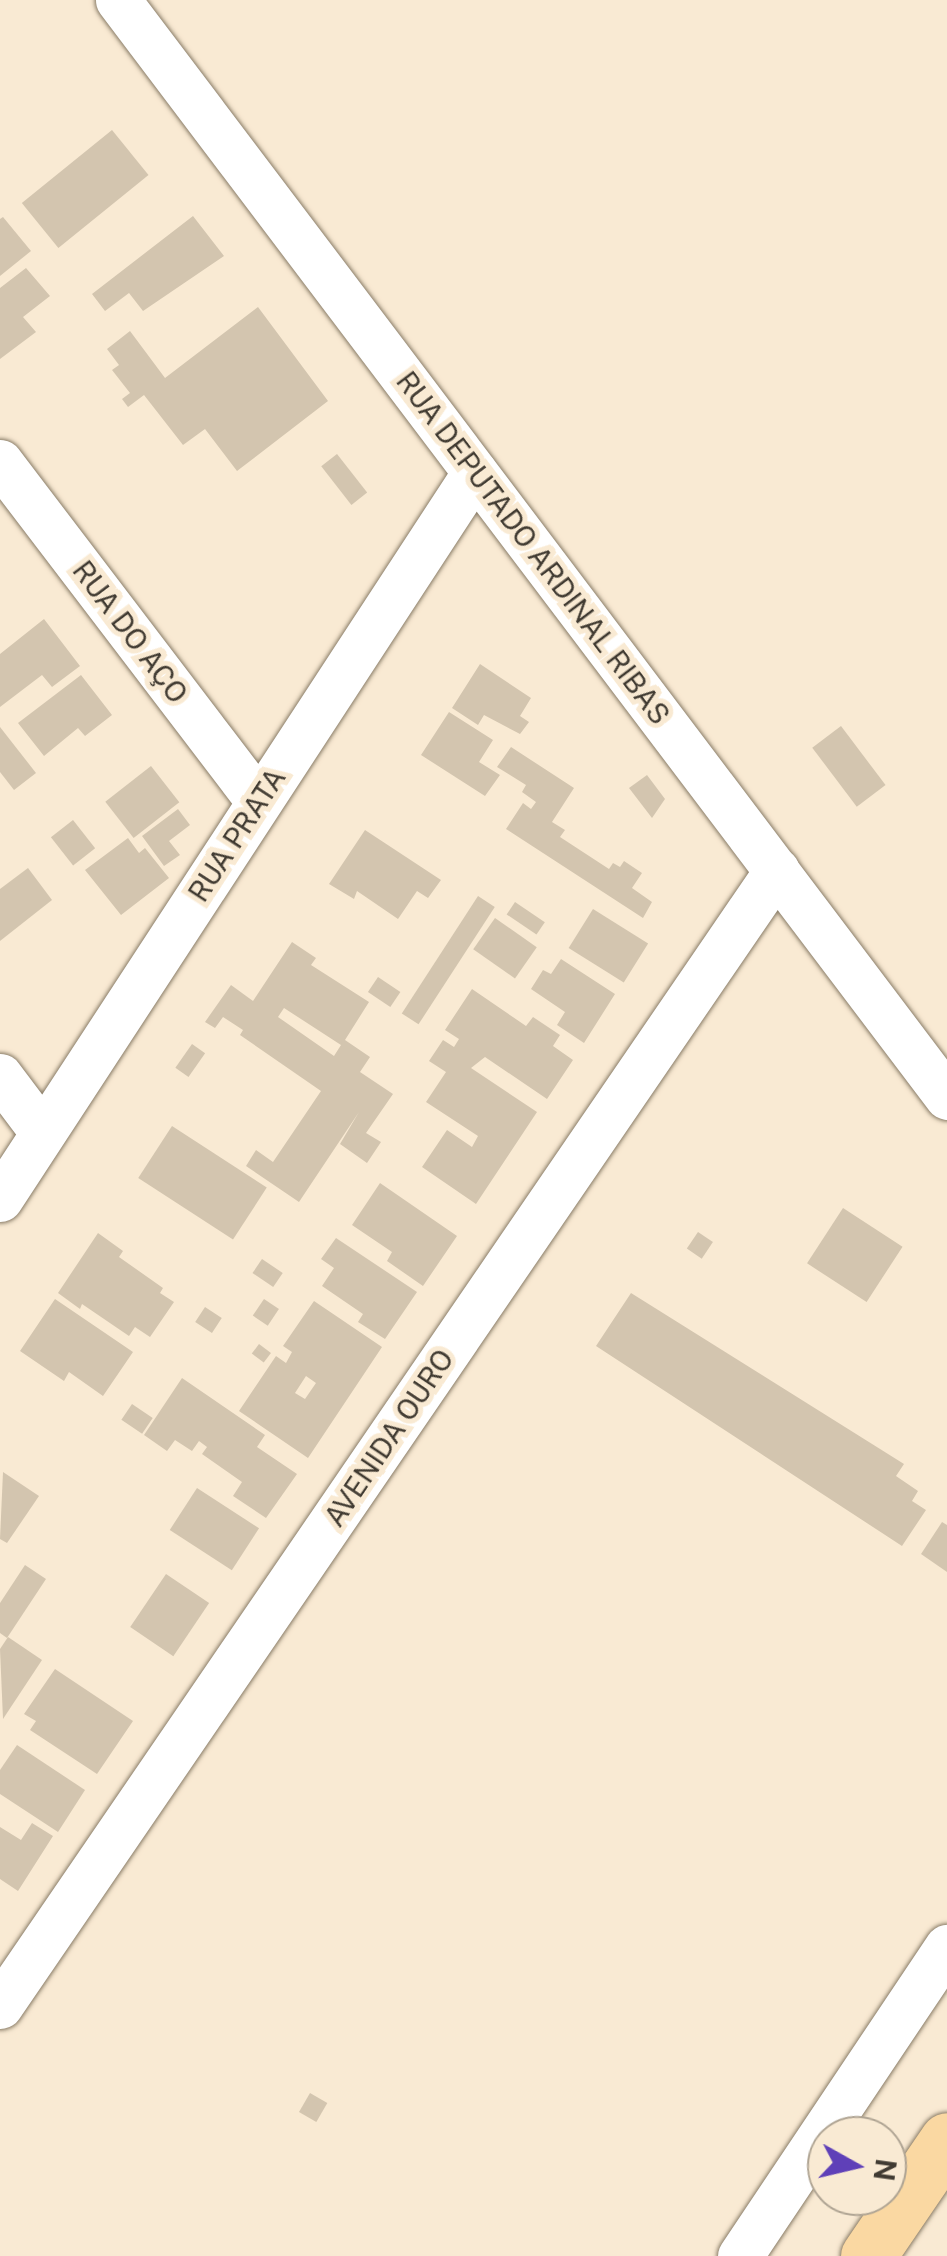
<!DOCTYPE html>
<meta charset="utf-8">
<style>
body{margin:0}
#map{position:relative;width:947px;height:2256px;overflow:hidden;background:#f9ead3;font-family:"Public Sans",sans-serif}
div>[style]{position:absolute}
.building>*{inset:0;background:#d3c5af;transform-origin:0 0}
.roads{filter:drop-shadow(0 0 2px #897c67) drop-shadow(0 0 2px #897c67)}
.minor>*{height:45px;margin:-22.5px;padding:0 22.5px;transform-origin:22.5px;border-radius:22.5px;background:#fff}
.trunk>*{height:55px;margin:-27.5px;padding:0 27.5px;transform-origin:27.5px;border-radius:27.5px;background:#fad8a2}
span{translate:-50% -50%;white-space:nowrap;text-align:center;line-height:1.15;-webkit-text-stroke:10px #f9ead3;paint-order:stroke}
.street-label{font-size:28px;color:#413b32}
.north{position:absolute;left:807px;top:2116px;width:100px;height:100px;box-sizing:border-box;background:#f9ead3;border:2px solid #afa493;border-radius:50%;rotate:98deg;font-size:28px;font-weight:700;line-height:40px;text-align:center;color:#413b32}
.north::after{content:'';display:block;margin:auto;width:35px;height:45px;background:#5f40b8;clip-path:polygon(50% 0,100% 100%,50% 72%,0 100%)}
</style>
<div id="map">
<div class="building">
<div style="left:112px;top:130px;width:58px;height:116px;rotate:51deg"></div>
<div style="clip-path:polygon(193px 216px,224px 256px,143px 311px,129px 293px,105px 311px,92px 294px)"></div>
<div style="clip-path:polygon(3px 217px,31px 251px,0 276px,0 219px)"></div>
<div style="clip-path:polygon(26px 268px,50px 296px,23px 317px,36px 332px,0 359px,0 288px)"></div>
<div style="clip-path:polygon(258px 307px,328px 401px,237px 471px,205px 429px,183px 445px,144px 395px,128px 407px,122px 399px,130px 393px,112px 370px,119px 365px,107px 349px,130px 331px,165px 378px)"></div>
<div style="left:337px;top:454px;width:49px;height:20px;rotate:52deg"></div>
<div style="clip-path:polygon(44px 619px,80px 666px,52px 687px,42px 675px,0 707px,0 654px)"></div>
<div style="clip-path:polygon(480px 664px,531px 698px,520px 716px,529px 722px,520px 734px,484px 715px,478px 725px,452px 708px)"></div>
<div style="clip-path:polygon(81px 675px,112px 715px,85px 736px,78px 728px,44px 756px,18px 723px)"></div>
<div style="clip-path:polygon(449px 712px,493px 740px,479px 762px,500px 775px,485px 796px,421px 755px)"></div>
<div style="left:841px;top:726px;width:74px;height:36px;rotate:53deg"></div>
<div style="clip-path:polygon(0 727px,36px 773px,14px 790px,0 772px)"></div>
<div style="clip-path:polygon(511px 747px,574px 788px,552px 822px,565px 830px,560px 837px,609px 869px,613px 863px,620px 867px,624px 861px,642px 873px,632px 888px,652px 902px,643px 918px,506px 829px,523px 803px,531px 809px,536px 802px,522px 792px,526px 785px,497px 767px)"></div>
<div style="left:151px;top:766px;width:46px;height:58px;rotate:52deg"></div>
<div style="clip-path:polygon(647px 775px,665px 799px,652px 818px,629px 788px)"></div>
<div style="clip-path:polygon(178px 809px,190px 825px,169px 841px,180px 855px,164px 866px,142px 836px)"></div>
<div style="left:73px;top:820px;width:36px;height:28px;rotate:52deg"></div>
<div style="clip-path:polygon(365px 830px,441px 880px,428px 898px,417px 891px,398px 919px,357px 891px,354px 899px,329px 884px)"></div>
<div style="clip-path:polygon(128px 838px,139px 853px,145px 848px,169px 878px,121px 915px,85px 870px)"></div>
<div style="clip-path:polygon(28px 868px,52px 900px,0 941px,0 889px)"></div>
<div style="left:478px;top:896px;width:20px;height:140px;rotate:33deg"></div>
<div style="left:515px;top:902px;width:36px;height:15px;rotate:34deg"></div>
<div style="left:593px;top:909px;width:65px;height:46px;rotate:32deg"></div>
<div style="left:495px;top:918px;width:51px;height:38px;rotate:35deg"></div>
<div style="clip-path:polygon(evenodd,292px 942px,316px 958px,311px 965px,369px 1002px,345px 1040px,370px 1057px,360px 1072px,393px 1094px,366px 1133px,381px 1142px,367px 1163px,340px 1144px,359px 1112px,299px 1202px,246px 1166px,256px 1150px,273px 1162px,321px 1091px,240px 1035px,243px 1030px,223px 1017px,215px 1028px,205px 1022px,231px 985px,253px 1001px,292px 942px,284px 1008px,341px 1045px,334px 1056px,278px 1017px,284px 1008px)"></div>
<div style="clip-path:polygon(561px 959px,615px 994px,584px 1043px,557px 1025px,565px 1012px,531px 989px,543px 970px,551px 974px)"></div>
<div style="left:378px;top:977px;width:27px;height:18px;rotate:34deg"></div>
<div style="clip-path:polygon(472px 989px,526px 1026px,533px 1017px,560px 1035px,553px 1046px,573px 1060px,547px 1099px,485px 1057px,471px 1068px,537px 1112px,476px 1204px,422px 1167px,447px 1130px,472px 1147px,478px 1136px,426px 1102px,446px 1072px,429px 1061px,443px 1040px,454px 1047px,459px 1039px,445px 1030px)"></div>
<div style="left:192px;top:1044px;width:16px;height:29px;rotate:35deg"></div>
<div style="left:172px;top:1126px;width:113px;height:62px;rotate:33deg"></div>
<div style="clip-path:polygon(380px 1183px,457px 1236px,423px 1286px,387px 1261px,392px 1252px,352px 1225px)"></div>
<div style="left:843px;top:1208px;width:71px;height:66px;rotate:33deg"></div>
<div style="left:698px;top:1232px;width:18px;height:20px;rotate:34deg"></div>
<div style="clip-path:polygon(98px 1233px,123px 1251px,119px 1257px,163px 1288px,160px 1293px,174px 1302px,150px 1337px,135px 1327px,129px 1336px,82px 1304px,80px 1309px,58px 1293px)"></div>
<div style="clip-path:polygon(336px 1238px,417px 1292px,385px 1339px,358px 1322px,363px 1314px,322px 1286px,334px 1268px,321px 1259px)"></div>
<div style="left:262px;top:1259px;width:25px;height:17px;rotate:34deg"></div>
<div style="clip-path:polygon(631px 1293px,904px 1464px,896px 1476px,918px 1491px,912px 1501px,926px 1510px,902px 1546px,596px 1346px)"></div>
<div style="clip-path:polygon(55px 1299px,133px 1352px,103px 1396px,69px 1372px,64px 1381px,20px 1351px)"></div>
<div style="left:264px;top:1299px;width:18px;height:20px;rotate:34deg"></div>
<div style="clip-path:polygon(evenodd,314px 1301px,382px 1347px,308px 1458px,239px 1411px,276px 1356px,286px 1363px,292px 1352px,283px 1346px,314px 1301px,306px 1376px,316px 1383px,305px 1399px,295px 1393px,306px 1376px)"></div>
<div style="left:205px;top:1307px;width:20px;height:18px;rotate:33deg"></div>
<div style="left:259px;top:1344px;width:15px;height:12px;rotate:37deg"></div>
<div style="clip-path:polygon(182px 1378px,265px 1435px,257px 1447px,297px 1474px,266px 1518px,233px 1496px,242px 1482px,202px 1454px,207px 1447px,199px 1441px,192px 1451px,175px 1440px,167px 1451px,144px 1435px)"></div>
<div style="left:132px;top:1404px;width:25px;height:19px;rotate:34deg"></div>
<div style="clip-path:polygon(3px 1472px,39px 1496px,7px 1543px,0 1539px)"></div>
<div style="left:197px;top:1488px;width:74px;height:50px;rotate:33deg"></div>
<div style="clip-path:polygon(942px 1522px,947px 1525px,947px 1572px,921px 1554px)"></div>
<div style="clip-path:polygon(25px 1565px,46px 1579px,7px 1638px,0 1633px,0 1603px)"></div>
<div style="left:166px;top:1574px;width:52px;height:64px;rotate:34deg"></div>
<div style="clip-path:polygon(8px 1637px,42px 1660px,3px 1719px,0 1649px)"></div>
<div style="clip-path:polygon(55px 1669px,133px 1721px,97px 1774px,30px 1730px,36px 1721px,24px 1714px)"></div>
<div style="clip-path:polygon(17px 1745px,85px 1790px,58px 1832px,0 1794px,0 1770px)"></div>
<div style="clip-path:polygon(32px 1823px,53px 1836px,18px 1891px,0 1879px,0 1827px,21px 1840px)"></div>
<div style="left:310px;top:2093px;width:20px;height:22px;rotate:30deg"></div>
</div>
<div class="roads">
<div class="minor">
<div style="left:118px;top:0;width:1375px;rotate:52.92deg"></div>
<div style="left:0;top:462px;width:427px;rotate:52.7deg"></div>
<div style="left:0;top:1076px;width:71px;rotate:53deg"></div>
<div style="left:0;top:1199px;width:868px;rotate:-56.84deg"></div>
<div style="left:0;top:2006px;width:1376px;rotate:-55.63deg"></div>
<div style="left:740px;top:2256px;width:372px;rotate:-56.2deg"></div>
</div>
<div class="trunk">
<div style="left:868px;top:2256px;width:140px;rotate:-55.7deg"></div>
</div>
</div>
<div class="street-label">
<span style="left:533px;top:548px;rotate:53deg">RUA DEPUTADO ARDINAL RIBAS</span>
<span style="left:130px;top:632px;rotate:53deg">RUA DO AÇO</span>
<span style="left:237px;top:835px;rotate:-57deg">RUA PRATA</span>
<span style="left:389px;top:1438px;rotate:-56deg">AVENIDA OURO</span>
</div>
<div class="north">N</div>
</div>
